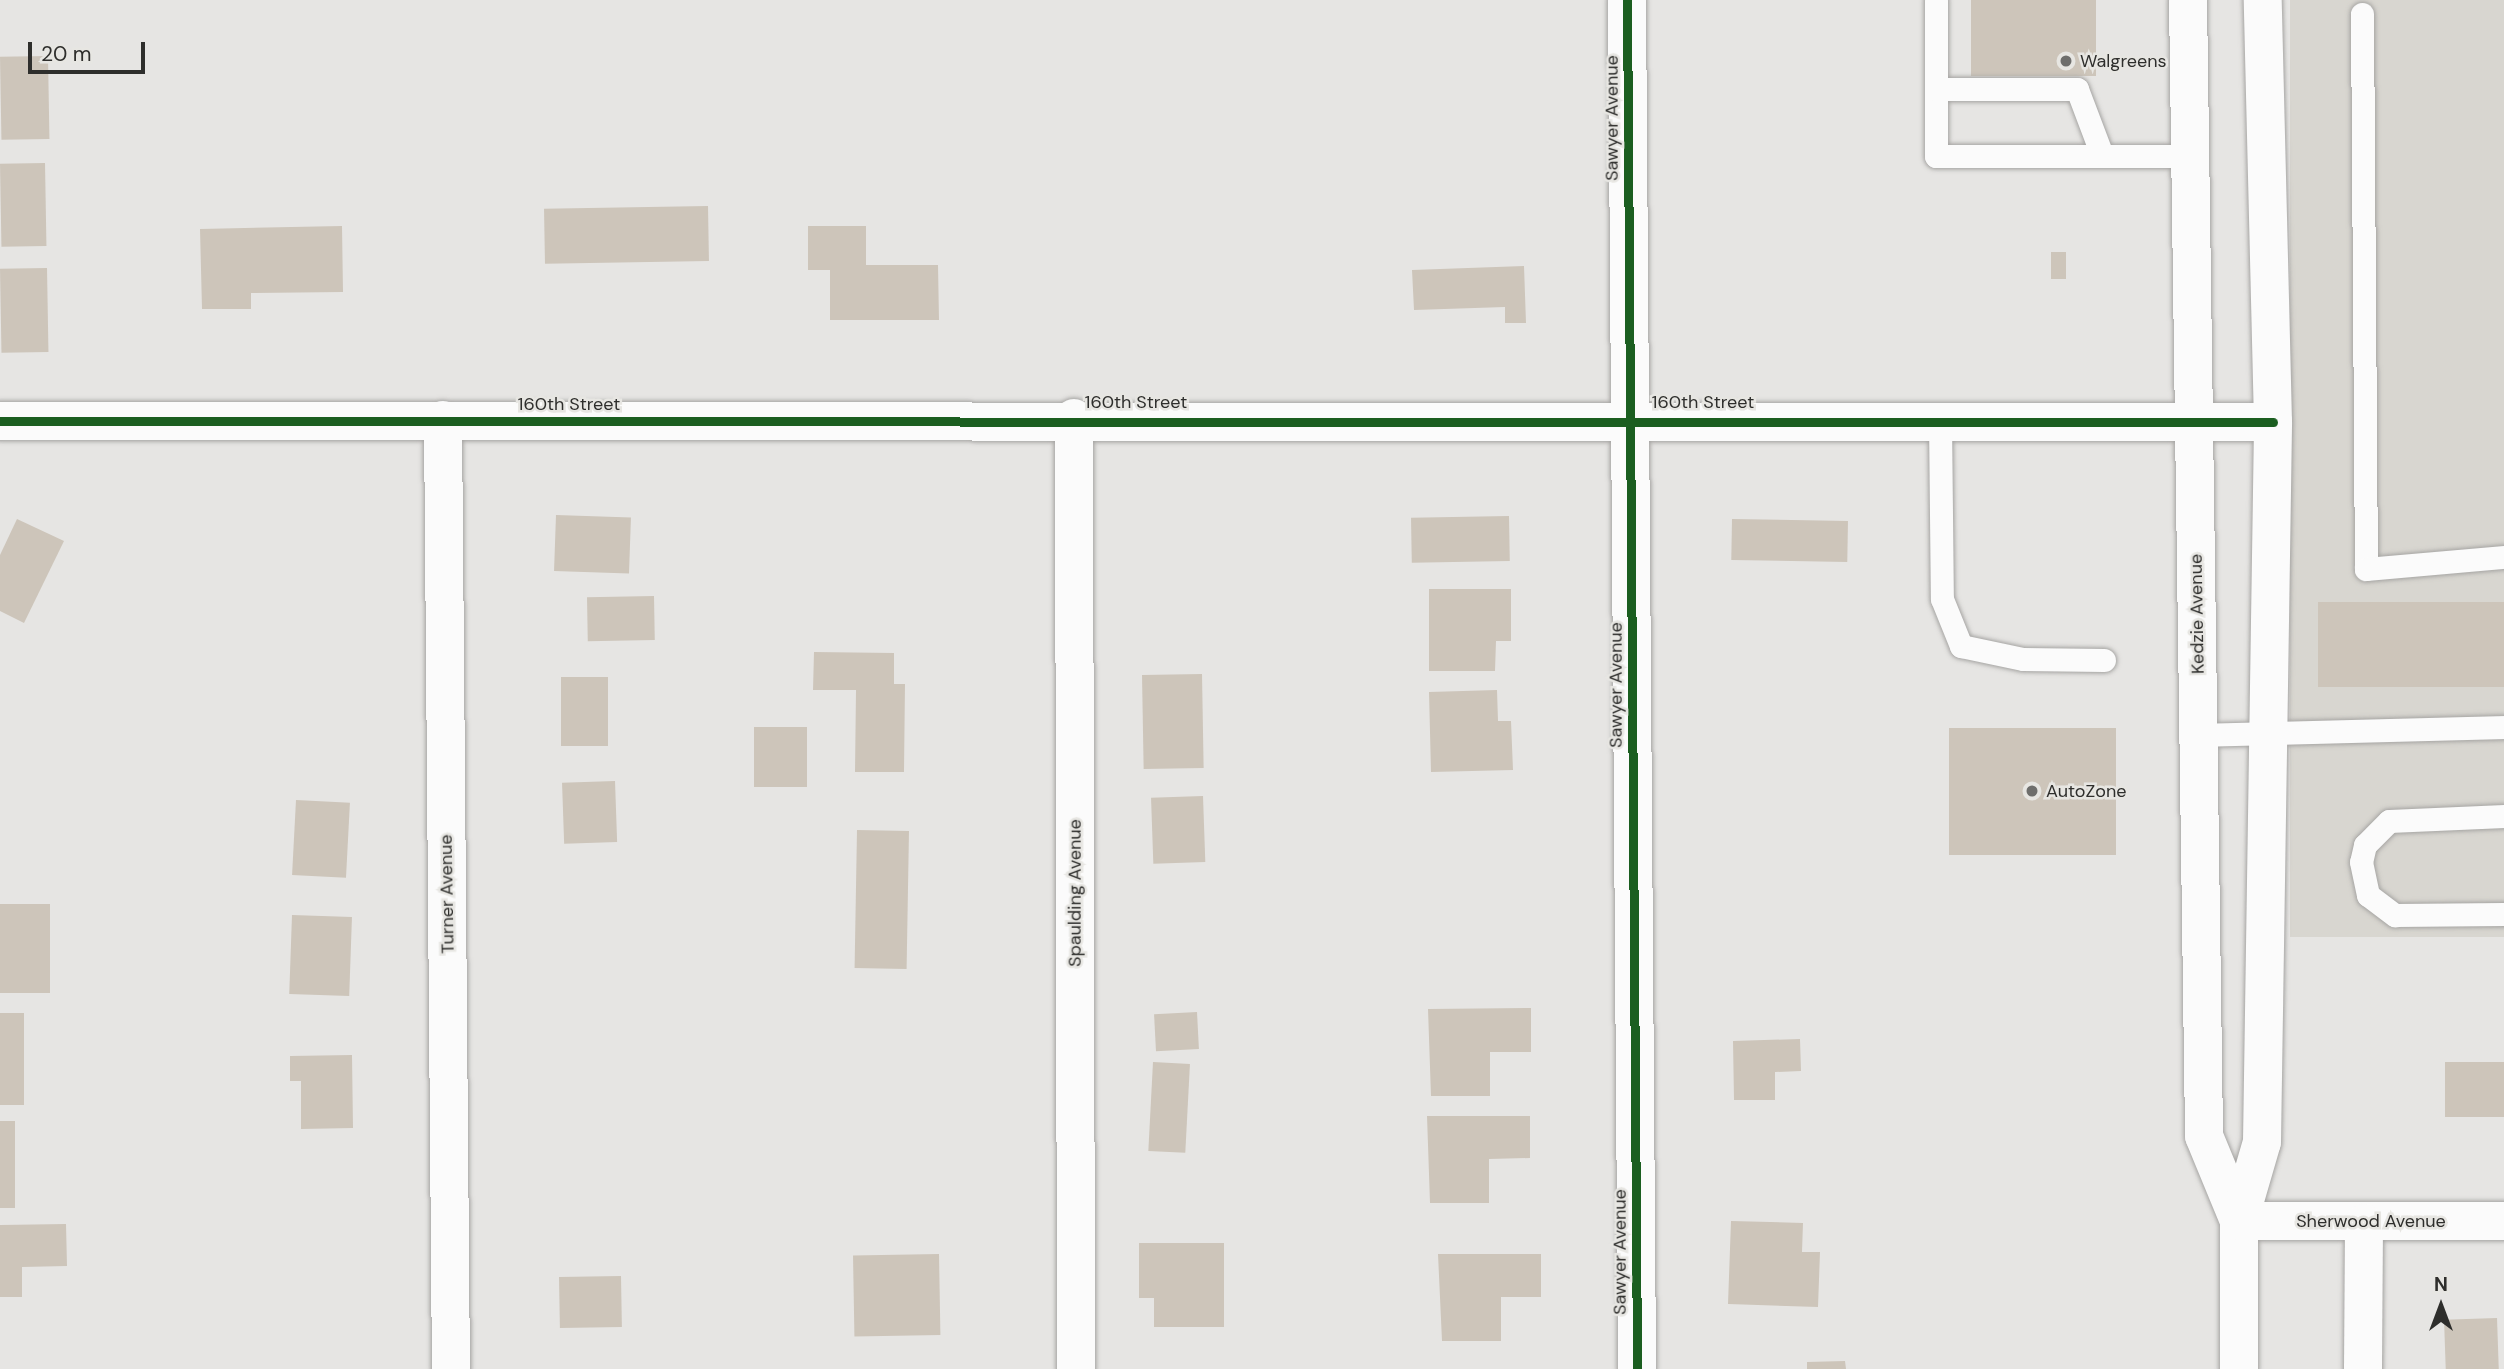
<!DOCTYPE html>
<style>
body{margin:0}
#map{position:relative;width:2504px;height:1369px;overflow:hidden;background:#e6e5e3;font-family:"DM Sans",sans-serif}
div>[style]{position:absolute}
.built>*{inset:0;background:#d8d6d0;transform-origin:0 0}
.building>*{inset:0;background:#cdc5ba;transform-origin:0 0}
.roads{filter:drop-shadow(0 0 2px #a6a5a3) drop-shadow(0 0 2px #a6a5a3)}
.service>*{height:23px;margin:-11.5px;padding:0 11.5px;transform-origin:11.5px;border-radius:11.5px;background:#fbfbfb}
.minor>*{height:38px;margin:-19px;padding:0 19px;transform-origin:19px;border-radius:19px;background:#fbfbfb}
.secondary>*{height:38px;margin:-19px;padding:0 19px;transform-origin:19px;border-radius:19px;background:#fbfbfb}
.cycleway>*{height:9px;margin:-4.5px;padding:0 4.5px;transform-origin:4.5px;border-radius:4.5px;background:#1b5e20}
.dots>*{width:19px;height:19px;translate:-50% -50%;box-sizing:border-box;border:4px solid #e7e6e2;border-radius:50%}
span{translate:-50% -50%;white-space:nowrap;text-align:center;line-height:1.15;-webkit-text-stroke:5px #e7e6e2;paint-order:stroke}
.poi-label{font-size:18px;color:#2e2e2c}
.left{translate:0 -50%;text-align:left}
.street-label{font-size:18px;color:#2e2e2c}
.north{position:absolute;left:2406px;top:1271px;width:70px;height:70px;-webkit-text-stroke:5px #e7e6e2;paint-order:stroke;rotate:0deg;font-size:19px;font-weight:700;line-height:28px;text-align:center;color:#2e2e2c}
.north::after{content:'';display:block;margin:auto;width:24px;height:32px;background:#2e2e2c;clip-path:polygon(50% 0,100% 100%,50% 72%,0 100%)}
.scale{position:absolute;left:28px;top:42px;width:117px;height:32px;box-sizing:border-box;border:4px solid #2e2e2c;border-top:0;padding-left:9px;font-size:21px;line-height:24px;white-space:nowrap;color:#2e2e2c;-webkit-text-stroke:5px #e7e6e2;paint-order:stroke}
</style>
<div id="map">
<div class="built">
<div style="left:2290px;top:0;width:214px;height:937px"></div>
</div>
<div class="building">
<div style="left:1971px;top:0;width:125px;height:76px"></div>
<div style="left:48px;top:56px;width:83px;height:48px;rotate:89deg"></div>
<div style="left:45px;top:163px;width:83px;height:45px;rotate:89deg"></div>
<div style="left:708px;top:206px;width:55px;height:164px;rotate:89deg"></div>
<div style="clip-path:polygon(342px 226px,343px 292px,251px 293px,251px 309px,202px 309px,200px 229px)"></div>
<div style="clip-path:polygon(808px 226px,866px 226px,866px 265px,938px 265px,939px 320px,830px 320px,830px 270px,808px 270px)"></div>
<div style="left:2051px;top:252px;width:15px;height:27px"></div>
<div style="clip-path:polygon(1524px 266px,1526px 323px,1505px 323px,1505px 307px,1414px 310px,1412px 270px)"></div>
<div style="left:47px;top:268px;width:84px;height:47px;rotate:89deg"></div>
<div style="left:556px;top:515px;width:75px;height:56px;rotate:2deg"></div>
<div style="left:1509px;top:516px;width:45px;height:98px;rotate:89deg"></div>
<div style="clip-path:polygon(17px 519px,64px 541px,24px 623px,0 611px,0 555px)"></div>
<div style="left:1732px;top:519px;width:116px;height:41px;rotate:1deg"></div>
<div style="clip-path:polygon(1429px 589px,1511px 589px,1511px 641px,1496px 641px,1495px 671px,1429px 671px)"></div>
<div style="left:654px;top:596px;width:44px;height:67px;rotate:89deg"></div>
<div style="left:2318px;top:602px;width:186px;height:85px"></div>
<div style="clip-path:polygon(814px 652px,894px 653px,894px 684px,905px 684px,904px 772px,855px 772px,856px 690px,813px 690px)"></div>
<div style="left:1202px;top:674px;width:94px;height:60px;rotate:89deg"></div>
<div style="left:561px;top:677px;width:47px;height:69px"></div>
<div style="clip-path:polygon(1497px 690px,1498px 721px,1511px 721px,1513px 770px,1431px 772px,1429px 692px)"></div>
<div style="left:807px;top:727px;width:60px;height:53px;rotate:90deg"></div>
<div style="left:1949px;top:728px;width:167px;height:127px"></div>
<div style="left:615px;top:781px;width:61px;height:53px;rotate:88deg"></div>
<div style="left:1203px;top:796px;width:66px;height:52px;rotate:88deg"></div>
<div style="left:296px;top:800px;width:54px;height:75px;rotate:3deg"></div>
<div style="left:857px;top:830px;width:52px;height:138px;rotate:1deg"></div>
<div style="left:0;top:904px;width:50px;height:89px"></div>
<div style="left:292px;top:915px;width:60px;height:79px;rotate:2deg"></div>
<div style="clip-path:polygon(1531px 1008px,1531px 1052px,1490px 1052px,1490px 1096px,1431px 1096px,1428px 1009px)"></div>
<div style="left:1197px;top:1012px;width:37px;height:43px;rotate:87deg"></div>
<div style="left:0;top:1013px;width:24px;height:92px"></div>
<div style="clip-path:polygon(1800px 1039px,1801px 1071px,1775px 1072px,1775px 1100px,1734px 1100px,1733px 1041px)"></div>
<div style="clip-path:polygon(352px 1055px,353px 1128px,301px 1129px,301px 1081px,290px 1081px,290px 1056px)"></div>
<div style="left:1153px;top:1062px;width:37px;height:89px;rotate:3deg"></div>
<div style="left:2445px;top:1062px;width:59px;height:55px"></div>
<div style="clip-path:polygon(1427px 1116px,1530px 1116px,1530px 1158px,1489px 1159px,1489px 1203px,1430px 1203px)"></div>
<div style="left:0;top:1121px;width:15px;height:87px"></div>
<div style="clip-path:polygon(1731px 1221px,1803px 1223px,1802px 1252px,1820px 1252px,1818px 1307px,1728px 1304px)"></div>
<div style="clip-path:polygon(66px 1224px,67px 1266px,22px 1267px,22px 1297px,0 1297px,0 1225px)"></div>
<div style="clip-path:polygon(1139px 1243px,1224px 1243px,1224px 1327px,1154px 1327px,1154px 1298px,1139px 1298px)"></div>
<div style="left:939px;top:1254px;width:81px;height:86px;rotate:89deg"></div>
<div style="clip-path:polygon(1438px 1254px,1541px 1254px,1541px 1297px,1501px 1297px,1501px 1341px,1442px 1341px)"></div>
<div style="left:621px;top:1276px;width:51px;height:62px;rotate:89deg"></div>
<div style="left:2497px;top:1318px;width:51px;height:53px;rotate:88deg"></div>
<div style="clip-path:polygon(1845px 1361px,1846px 1369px,1807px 1369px,1807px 1362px)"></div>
</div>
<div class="roads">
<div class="service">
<div style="left:1936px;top:0;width:156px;rotate:90deg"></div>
<div style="left:1936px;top:156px;width:254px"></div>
<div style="left:2362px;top:14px;width:555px;rotate:89.59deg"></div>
<div style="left:2366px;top:569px;width:139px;rotate:-5deg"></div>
<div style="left:1936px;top:89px;width:141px"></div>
<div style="left:2077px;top:89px;width:71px;rotate:69.3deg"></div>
<div style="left:1940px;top:419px;width:180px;rotate:89.4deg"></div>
<div style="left:1942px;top:599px;width:51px;rotate:68deg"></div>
<div style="left:1961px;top:646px;width:63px;rotate:11.8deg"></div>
<div style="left:2023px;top:659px;width:81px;rotate:0.7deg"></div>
<div style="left:2198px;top:735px;width:306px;rotate:-1.5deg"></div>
<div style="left:2504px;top:816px;width:115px;rotate:177.5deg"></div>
<div style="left:2389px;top:821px;width:34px;rotate:135deg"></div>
<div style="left:2365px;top:845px;width:17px;rotate:103deg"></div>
<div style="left:2361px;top:862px;width:34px;rotate:78deg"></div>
<div style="left:2368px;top:895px;width:34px;rotate:37deg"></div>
<div style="left:2395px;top:915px;width:109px;rotate:-0.5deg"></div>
</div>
<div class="minor">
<div style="left:1627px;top:0;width:1369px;rotate:89.58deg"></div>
<div style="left:1074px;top:418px;width:951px;rotate:89.88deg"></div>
<div style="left:443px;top:420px;width:949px;rotate:89.52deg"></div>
<div style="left:0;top:421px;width:2273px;rotate:0.03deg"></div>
<div style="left:2239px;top:1221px;width:265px"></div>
<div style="left:2363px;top:1369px;width:146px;rotate:-89.6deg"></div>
</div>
<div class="secondary">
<div style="left:2188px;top:0;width:1136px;rotate:89.19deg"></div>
<div style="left:2204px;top:1136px;width:92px;rotate:67.6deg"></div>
<div style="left:2239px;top:1369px;width:148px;rotate:-90deg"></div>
<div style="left:2239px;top:1221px;width:82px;rotate:-73.8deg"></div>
<div style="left:2262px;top:1142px;width:720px;rotate:-89.12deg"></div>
<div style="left:2273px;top:422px;width:422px;rotate:-91.4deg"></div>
</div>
</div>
<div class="cycleway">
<div style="left:1627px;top:0;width:1369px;rotate:89.58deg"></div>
<div style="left:0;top:421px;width:2273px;rotate:0.03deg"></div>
</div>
<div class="dots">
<div style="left:2066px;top:61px;background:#6e6e6c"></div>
<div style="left:2032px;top:791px;background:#6e6e6c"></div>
</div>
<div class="poi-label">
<span class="left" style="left:2080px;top:61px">Walgreens</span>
<span class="left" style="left:2046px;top:791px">AutoZone</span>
</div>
<div class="street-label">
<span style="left:1612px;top:118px;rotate:-90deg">Sawyer Avenue</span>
<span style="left:1136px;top:402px">160th Street</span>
<span style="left:1703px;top:402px">160th Street</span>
<span style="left:569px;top:404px">160th Street</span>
<span style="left:2197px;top:614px;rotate:-91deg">Kedzie Avenue</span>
<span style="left:1616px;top:685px;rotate:-90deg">Sawyer Avenue</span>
<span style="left:1075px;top:893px;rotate:-90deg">Spaulding Avenue</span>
<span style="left:447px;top:894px;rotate:-91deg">Turner Avenue</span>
<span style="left:2371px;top:1221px">Sherwood Avenue</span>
<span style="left:1620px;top:1252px;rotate:-90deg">Sawyer Avenue</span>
</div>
<div class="north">N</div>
<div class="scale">20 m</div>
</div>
